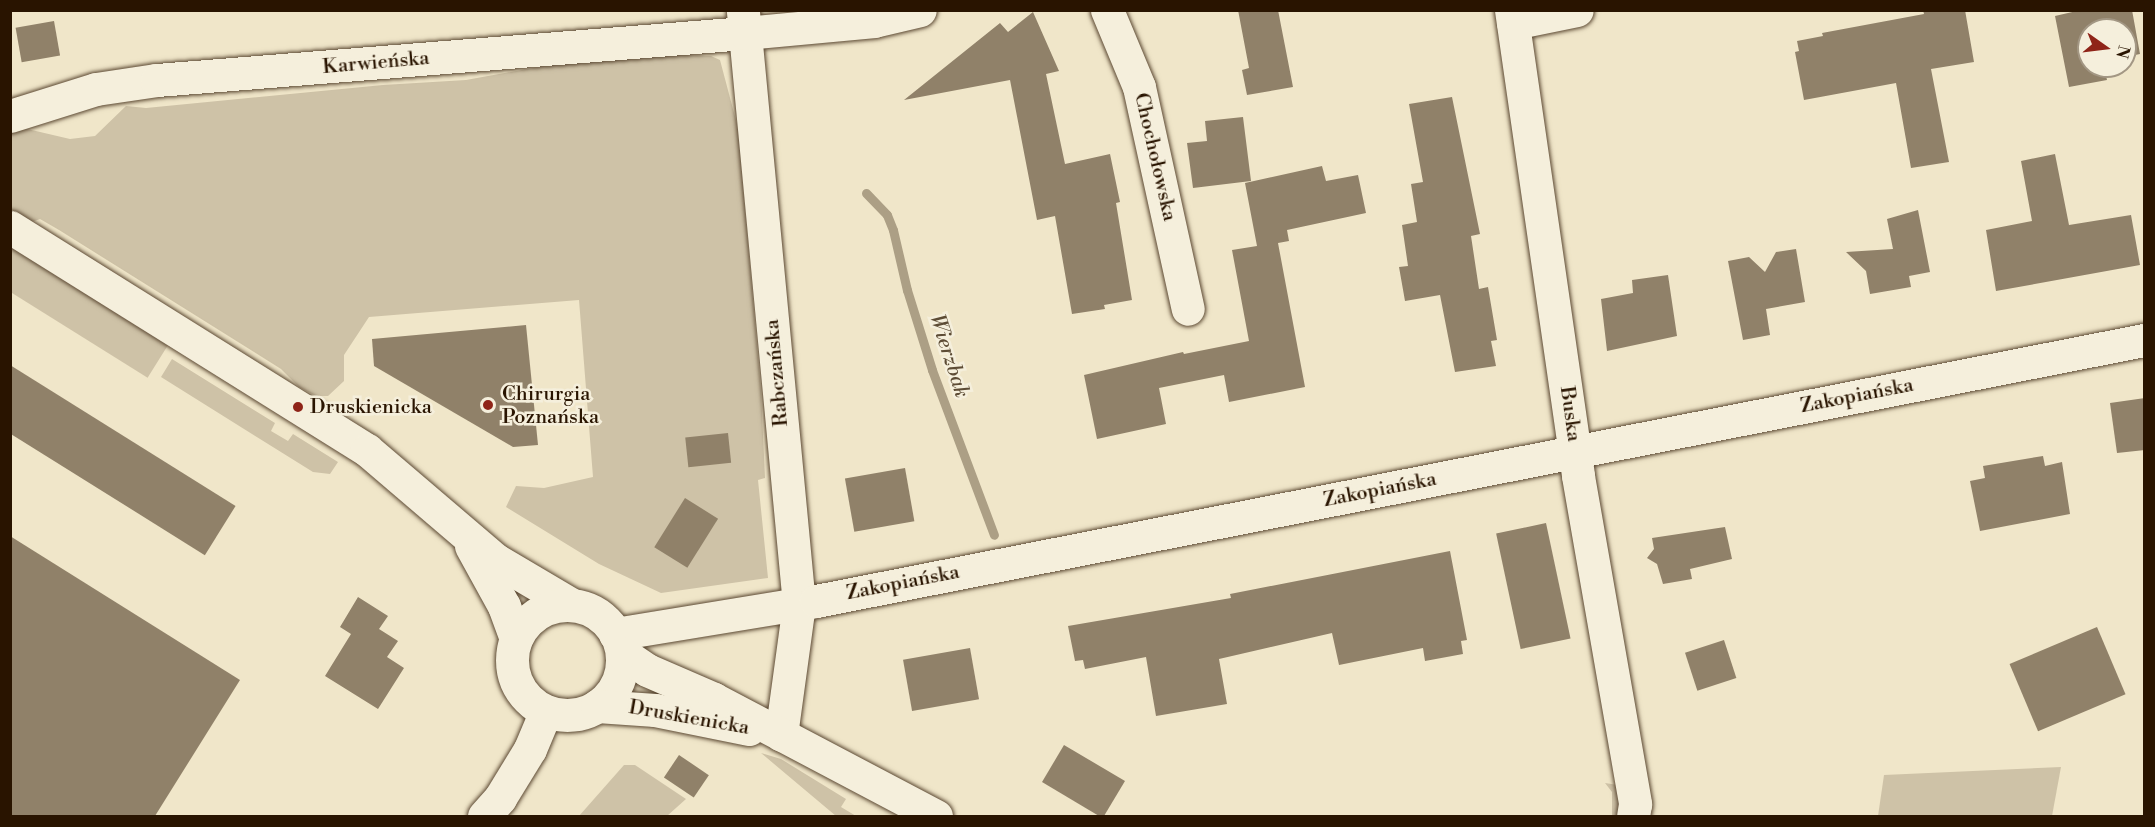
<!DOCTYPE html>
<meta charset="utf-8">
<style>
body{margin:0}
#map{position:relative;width:2155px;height:827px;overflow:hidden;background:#f0e6c9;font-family:"Libre Bodoni",serif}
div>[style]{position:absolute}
.green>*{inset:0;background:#cec2a7;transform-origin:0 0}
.stream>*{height:9px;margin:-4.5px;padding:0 4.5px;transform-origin:4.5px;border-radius:4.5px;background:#ac9f85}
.building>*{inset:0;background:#908169;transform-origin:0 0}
.roads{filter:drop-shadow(0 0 2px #5b4832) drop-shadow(0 0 2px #5b4832)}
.minor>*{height:33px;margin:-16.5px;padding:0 16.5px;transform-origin:16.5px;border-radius:16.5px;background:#f5efdc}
.minor>.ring{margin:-16.5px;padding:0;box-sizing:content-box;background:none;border:33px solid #f5efdc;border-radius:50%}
.dots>*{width:16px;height:16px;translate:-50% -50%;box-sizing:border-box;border:3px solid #f5efdc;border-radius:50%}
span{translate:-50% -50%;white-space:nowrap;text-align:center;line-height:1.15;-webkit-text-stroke:5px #f5efdc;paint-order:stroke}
.street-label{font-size:20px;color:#291400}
.poi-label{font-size:20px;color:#291400}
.left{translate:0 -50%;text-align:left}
.water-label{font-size:21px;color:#5d4c35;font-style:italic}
.frame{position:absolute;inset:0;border:12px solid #291400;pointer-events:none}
.north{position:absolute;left:2077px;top:18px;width:60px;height:60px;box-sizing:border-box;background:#f5efdc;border:2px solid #a39784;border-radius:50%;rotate:104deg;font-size:16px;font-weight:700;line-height:24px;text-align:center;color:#291400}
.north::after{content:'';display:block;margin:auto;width:21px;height:27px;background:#8f2418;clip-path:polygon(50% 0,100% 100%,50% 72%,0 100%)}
</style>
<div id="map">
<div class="green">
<div style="clip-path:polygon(656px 54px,711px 56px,720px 60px,738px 128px,761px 392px,765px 478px,758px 480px,768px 578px,661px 593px,599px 564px,506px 507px,516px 486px,544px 488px,593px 477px,579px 300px,369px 317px,344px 355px,344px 381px,328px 396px,316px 396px,299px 387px,281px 369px,59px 230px,40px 219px,32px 222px,11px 209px,10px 133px,23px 128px,70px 139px,95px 136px,126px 106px,146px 108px,383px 85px,466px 80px,555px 64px)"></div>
<div style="left:10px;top:247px;width:186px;height:38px;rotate:32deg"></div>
<div style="clip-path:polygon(172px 359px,275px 423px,271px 431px,288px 441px,293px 434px,338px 462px,330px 474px,313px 472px,161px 377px)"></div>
<div style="clip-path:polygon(761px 753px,781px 759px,846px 799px,841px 807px,856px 816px,836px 816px)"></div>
<div style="clip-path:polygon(624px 765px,635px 765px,686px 799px,667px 816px,579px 816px)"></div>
<div style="clip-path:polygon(2061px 767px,2052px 816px,1878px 816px,1884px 775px)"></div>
<div style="clip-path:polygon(1605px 783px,1624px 786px,1622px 816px,1612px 816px,1612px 792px)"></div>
</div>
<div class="stream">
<div style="left:866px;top:193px;width:30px;rotate:46deg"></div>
<div style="left:887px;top:215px;width:16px;rotate:68deg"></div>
<div style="left:893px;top:230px;width:62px;rotate:76.9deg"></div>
<div style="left:907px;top:290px;width:84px;rotate:72.6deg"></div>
<div style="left:932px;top:370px;width:176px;rotate:69.4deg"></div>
</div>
<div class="building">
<div style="clip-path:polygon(1238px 10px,1278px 10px,1293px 87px,1247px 95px,1242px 70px,1249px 68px)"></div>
<div style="clip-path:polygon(1923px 10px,1965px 10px,1974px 62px,1931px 69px,1949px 162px,1911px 168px,1896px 83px,1804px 100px,1795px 52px,1799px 51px,1797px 41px,1823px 36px,1822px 33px,1924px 14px)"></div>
<div style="clip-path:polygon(2081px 10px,2132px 10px,2140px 54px,2125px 57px,2125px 30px,2089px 30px,2089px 66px,2104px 66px,2107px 80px,2069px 87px,2055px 16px)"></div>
<div style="clip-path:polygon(1033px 12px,1059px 71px,1046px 74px,1065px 164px,1110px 154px,1120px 202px,1116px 203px,1132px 300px,1104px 305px,1105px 309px,1072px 314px,1055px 216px,1037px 220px,1010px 80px,904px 100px,1000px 23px,1008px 32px)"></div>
<div style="left:54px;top:21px;width:35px;height:39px;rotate:80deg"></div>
<div style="clip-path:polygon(1452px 97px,1480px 234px,1471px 236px,1479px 289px,1488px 287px,1497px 340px,1491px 341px,1496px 366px,1455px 372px,1440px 295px,1405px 301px,1399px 267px,1408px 266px,1402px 225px,1417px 222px,1411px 184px,1423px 182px,1409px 104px)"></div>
<div style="clip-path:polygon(1243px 117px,1251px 181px,1193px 188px,1187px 143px,1207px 141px,1205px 121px)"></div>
<div style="clip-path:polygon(2055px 154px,2069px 225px,2131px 215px,2140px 265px,1996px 291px,1986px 230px,2032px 221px,2021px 161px)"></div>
<div style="clip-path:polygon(1322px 166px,1326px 181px,1358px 175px,1366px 213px,1287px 230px,1289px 241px,1278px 243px,1305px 387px,1229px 402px,1224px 375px,1159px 388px,1166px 424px,1097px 439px,1084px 375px,1183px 352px,1184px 354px,1249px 341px,1232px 250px,1257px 246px,1245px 183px)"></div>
<div style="clip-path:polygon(1918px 210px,1930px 272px,1909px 276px,1911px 287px,1870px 294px,1866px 271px,1846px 252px,1893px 249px,1887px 219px)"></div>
<div style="clip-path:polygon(1796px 249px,1805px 302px,1766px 309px,1770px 335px,1743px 340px,1728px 261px,1749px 257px,1765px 272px,1776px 252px)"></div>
<div style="clip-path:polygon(1668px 275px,1677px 336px,1607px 351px,1601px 299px,1633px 293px,1632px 280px)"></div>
<div style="clip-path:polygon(526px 325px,538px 445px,513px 447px,374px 366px,372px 339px)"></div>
<div style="left:10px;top:365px;width:266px;height:58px;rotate:32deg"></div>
<div style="clip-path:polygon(2145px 398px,2145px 450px,2117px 453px,2110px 403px)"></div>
<div style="left:728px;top:433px;width:30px;height:43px;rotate:84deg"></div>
<div style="clip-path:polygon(2043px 456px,2045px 466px,2062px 462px,2070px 514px,1980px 531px,1970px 481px,1985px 478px,1983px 466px)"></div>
<div style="left:905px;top:468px;width:54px;height:61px;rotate:80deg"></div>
<div style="left:685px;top:498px;width:39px;height:58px;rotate:32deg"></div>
<div style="left:1546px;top:523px;width:118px;height:51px;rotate:78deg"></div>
<div style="clip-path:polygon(1725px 527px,1732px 559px,1690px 569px,1692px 579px,1663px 584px,1657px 564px,1647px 558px,1654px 549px,1652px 538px)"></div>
<div style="clip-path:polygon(10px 536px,240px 680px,155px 816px,10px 816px)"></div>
<div style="clip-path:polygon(1450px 551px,1467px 640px,1461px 641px,1463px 654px,1425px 661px,1423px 648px,1339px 665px,1332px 633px,1219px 659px,1227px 704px,1156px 716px,1146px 657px,1085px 669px,1083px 660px,1075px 661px,1068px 626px,1231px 598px,1230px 594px)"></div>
<div style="clip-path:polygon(358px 597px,388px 616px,379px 629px,398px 641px,387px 657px,404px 668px,378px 709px,325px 676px,351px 634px,340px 627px)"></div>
<div style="left:2097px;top:627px;width:73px;height:95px;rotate:67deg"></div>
<div style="left:1724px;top:640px;width:40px;height:41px;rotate:72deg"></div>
<div style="left:970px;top:648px;width:52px;height:68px;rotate:80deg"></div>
<div style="clip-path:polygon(1064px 745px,1125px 781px,1104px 816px,1099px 816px,1042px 782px)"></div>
<div style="left:679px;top:755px;width:36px;height:27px;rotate:34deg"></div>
</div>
<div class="roads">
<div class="minor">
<div style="left:1107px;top:10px;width:83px;rotate:67.4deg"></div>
<div style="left:1139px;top:87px;width:227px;rotate:77.6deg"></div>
<div style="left:1511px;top:10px;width:471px;rotate:81.8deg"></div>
<div style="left:1578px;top:476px;width:333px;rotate:80.1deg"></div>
<div style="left:1635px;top:804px;width:12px;rotate:99deg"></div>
<div style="left:743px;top:12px;width:595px;rotate:84.6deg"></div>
<div style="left:799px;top:604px;width:132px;rotate:97.8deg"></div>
<div style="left:1513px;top:23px;width:65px;rotate:-11.5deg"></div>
<div style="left:10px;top:116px;width:90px;rotate:-17.4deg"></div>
<div style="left:96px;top:89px;width:62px;rotate:-8.4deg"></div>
<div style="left:157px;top:80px;width:590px;rotate:-4.57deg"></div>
<div style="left:745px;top:33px;width:130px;rotate:-5.3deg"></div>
<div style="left:874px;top:21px;width:47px;rotate:-13.4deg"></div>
<div style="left:10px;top:227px;width:421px;rotate:32deg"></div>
<div style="left:367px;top:450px;width:170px;rotate:40.5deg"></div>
<div style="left:496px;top:560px;width:88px;rotate:30.6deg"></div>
<div style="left:471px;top:546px;width:68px;rotate:61.2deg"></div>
<div style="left:504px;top:606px;width:35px;rotate:70deg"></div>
<div class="ring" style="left:512px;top:605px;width:77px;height:77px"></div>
<div style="left:615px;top:634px;width:204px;rotate:-9.3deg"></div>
<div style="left:816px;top:601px;width:1353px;rotate:-11.12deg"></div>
<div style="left:622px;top:653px;width:30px;rotate:34deg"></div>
<div style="left:647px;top:670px;width:73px;rotate:23.4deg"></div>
<div style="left:714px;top:699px;width:251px;rotate:27.8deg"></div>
<div style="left:597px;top:706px;width:58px;rotate:3.9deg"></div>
<div style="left:655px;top:710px;width:96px;rotate:11.4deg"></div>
<div style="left:484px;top:816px;width:24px;rotate:-48deg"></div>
<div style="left:500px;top:798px;width:57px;rotate:-58.5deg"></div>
<div style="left:530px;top:749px;width:41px;rotate:-67.2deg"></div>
</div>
</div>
<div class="dots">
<div style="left:488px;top:405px;background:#8f2418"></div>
<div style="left:298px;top:407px;background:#8f2418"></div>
</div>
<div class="street-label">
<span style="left:376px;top:63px;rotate:-5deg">Karwieńska</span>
<span style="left:1155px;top:157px;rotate:77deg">Chochołowska</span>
<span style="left:777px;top:373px;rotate:-95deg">Rabczańska</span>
<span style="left:1857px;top:396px;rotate:-11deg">Zakopiańska</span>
<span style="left:1570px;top:414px;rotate:82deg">Buska</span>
<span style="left:1380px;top:490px;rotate:-11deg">Zakopiańska</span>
<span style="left:903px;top:583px;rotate:-11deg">Zakopiańska</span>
<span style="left:689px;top:718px;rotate:10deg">Druskienicka</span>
</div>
<div class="poi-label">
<span class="left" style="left:502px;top:406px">Chirurgia<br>Poznańska</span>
<span class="left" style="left:310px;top:407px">Druskienicka</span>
</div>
<div class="water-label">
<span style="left:949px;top:356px;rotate:72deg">Wierzbak</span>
</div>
<div class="frame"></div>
<div class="north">N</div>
</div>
